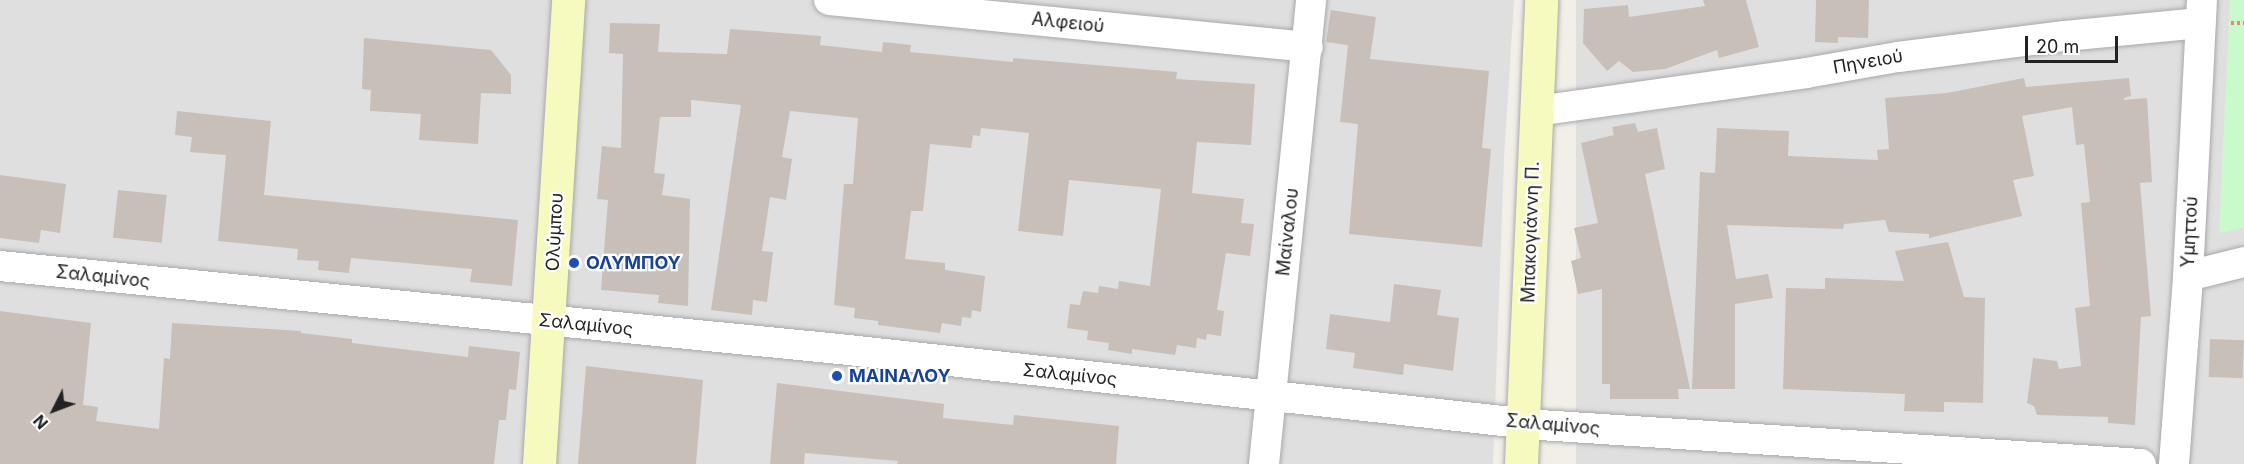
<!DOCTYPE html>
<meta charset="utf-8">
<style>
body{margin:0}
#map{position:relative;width:2244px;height:464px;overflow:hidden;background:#f2efe9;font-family:Inter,sans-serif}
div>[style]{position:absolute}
.residential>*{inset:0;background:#e0dfdf;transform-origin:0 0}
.park>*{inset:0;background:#c8facc}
.building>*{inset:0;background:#c7bfb8;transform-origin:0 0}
.path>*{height:4px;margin-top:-2px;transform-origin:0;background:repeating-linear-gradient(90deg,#fa8072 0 3px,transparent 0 6px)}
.roads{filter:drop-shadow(0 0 2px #a9a9a9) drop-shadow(0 0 2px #a9a9a9)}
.street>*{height:30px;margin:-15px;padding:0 15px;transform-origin:15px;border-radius:15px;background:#fff}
.secondary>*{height:33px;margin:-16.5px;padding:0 16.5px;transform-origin:16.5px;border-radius:16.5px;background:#f7fabf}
.dots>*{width:16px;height:16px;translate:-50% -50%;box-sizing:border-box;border:3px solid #fff;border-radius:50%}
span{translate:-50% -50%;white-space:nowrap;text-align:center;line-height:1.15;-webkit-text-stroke:4.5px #fff;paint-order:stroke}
.street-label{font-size:18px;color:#222}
.transit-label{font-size:18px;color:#164399;font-weight:700}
.left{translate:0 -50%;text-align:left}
.north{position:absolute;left:24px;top:380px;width:60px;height:60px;-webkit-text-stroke:4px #fff;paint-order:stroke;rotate:228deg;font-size:16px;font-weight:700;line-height:24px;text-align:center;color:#222}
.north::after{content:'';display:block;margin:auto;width:21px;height:27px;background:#222;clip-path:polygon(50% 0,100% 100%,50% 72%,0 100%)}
.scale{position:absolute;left:2025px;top:36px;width:93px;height:27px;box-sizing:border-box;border:3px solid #222;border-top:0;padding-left:8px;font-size:18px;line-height:21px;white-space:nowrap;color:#222;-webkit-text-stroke:4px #fff;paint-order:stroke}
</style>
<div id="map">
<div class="residential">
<div style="clip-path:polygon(0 0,1514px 0,1504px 158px,1493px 464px,0 464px)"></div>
<div style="left:1576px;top:0;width:668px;height:465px"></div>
</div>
<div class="park">
<div style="clip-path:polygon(2230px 0,2244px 0,2244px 228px,2219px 233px)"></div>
</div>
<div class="building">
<div style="clip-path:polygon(1703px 0,1746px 0,1759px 47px,1719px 58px,1717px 50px,1665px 69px,1633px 72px,1619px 61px,1607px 71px,1583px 43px,1584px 9px,1628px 5px,1629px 17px,1705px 6px)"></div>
<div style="clip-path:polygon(1816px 0,1869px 0,1868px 38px,1838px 37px,1838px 43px,1815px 42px)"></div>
<div style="clip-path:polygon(1331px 10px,1376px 17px,1370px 59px,1489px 71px,1482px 148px,1491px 149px,1482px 247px,1349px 234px,1358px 124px,1340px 122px,1348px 45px,1326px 42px)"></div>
<div style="clip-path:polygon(610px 23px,660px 24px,658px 52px,727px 54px,730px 29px,821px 36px,820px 45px,882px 52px,883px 42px,911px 45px,910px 52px,1013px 62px,1013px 58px,1177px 72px,1176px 79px,1255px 84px,1251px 145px,1197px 142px,1192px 193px,1244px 199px,1241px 223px,1254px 224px,1250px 256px,1226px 253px,1217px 310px,1224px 311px,1221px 336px,1207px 334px,1206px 340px,1197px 338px,1196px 348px,1177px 345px,1175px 355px,1132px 349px,1132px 354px,1108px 350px,1109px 343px,1087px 340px,1088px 331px,1067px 328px,1070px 304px,1080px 305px,1083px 291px,1098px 293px,1099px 286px,1118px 289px,1119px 281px,1150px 286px,1161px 189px,1069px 180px,1063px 236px,1018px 231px,1029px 133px,981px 128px,980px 136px,973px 135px,971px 148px,930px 144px,923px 211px,911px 211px,905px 259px,945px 263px,945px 270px,985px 276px,981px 312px,972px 310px,971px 318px,962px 317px,961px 326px,942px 323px,940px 333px,878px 325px,878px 321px,854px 318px,855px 308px,834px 305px,844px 184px,853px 184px,858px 118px,790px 111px,782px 157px,792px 159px,786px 200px,770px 197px,762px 251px,773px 252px,767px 302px,753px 300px,752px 315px,711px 310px,741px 105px,691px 100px,691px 117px,660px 117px,654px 173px,665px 174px,662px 195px,690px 199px,688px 306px,658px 303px,659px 295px,601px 290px,608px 200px,597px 199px,602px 146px,621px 148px,623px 54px,609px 53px)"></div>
<div style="clip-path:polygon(364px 38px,491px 50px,511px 75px,511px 94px,481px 93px,478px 144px,419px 140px,421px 114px,370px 111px,371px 90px,362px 89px)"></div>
<div style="clip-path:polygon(2024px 78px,2026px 87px,2129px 78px,2131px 96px,2124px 98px,2124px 100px,2147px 98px,2152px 182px,2140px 183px,2151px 316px,2141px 317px,2135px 425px,2108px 423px,2108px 417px,2037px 415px,2034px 406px,2027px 403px,2033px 358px,2057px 361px,2059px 369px,2081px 366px,2075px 308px,2090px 306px,2081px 203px,2090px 202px,2084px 144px,2076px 145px,2072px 107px,2022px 116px,2034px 176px,2013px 180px,2022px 216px,1929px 238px,1929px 234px,1889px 232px,1885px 220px,1844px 224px,1843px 229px,1727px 225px,1736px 279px,1768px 274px,1773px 298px,1735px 304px,1735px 389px,1692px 389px,1700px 172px,1715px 173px,1717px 128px,1789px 131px,1788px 156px,1878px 160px,1877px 150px,1889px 149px,1885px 98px,1947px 93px)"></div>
<div style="clip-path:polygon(177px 111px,271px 121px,264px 195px,518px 220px,512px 286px,470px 282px,472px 269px,351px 258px,349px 273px,318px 270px,319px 261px,297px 260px,298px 249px,218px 241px,226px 155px,190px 152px,192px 137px,175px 135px)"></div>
<div style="clip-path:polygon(1635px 123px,1638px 132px,1657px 128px,1665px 169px,1645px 174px,1690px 389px,1678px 389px,1679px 399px,1610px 399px,1610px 384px,1602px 384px,1602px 289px,1578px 294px,1571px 261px,1581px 258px,1574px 228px,1598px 223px,1581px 143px,1614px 135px,1612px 127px)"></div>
<div style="clip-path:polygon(0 175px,66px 184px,60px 233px,41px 230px,39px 243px,0 238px)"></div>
<div style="left:118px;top:190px;width:49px;height:48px;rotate:6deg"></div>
<div style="clip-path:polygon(1948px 242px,1964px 297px,1985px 298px,1983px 403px,1944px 402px,1944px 412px,1904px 411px,1905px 394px,1783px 389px,1786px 288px,1825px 289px,1825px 278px,1904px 281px,1895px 251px)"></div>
<div style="clip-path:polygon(1394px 284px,1441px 290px,1437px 315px,1459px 318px,1453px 371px,1404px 364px,1403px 375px,1353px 368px,1355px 353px,1326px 349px,1330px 314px,1390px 322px)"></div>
<div style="clip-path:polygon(0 311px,91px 323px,83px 405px,98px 407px,96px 421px,159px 429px,164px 358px,170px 359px,172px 323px,301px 331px,301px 333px,352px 339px,352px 343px,468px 357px,469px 346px,520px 352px,516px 390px,509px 389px,506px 420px,499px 420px,494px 464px,0 464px)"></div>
<div style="left:2210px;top:339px;width:34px;height:38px;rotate:2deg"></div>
<div style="clip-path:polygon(586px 366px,703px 380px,696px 464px,578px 464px)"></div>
<div style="clip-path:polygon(777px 383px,944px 404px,943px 418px,1013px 425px,1014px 415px,1119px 426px,1116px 464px,897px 464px,898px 461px,805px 453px,804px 464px,770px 464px)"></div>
</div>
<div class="path">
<div style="left:2231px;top:23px;width:13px"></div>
</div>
<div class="roads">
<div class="street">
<div style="left:829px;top:0;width:481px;rotate:5.6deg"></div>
<div style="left:1537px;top:111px;width:272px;rotate:-8deg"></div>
<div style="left:1806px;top:73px;width:93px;rotate:-9.9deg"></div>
<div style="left:1898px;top:57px;width:168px;rotate:-7.2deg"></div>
<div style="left:2065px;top:36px;width:136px;rotate:-5.5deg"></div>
<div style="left:0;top:266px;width:843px;rotate:5.65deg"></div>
<div style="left:839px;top:349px;width:705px;rotate:6.19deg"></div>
<div style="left:1540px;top:425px;width:602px;rotate:3.71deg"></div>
<div style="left:2188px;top:276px;width:58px;rotate:-14deg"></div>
<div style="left:1264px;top:464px;width:466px;rotate:-84.2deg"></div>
<div style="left:2174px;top:464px;width:189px;rotate:-85.7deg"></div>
<div style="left:2188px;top:276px;width:276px;rotate:-87.1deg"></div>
</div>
<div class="secondary">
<div style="left:539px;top:464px;width:465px;rotate:-86.4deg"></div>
<div style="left:1521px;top:464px;width:464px;rotate:-87.5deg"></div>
</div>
</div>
<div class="dots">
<div style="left:574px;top:263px;background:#1a4fb4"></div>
<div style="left:837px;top:376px;background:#1a4fb4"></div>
</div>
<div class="street-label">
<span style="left:1068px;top:23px;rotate:6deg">Αλφειού</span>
<span style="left:1868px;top:62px;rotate:-10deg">Πηνειού</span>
<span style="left:555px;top:232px;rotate:-87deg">Ολύμπου</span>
<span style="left:1288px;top:232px;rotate:-84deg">Μαίναλου</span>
<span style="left:1531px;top:232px;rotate:-88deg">Μπακογιάννη Π.</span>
<span style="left:2190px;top:232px;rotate:-87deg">Υμηττού</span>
<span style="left:103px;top:277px;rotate:6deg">Σαλαμίνος</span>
<span style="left:586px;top:325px;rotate:6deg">Σαλαμίνος</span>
<span style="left:1070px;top:375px;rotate:6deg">Σαλαμίνος</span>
<span style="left:1553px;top:425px;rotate:5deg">Σαλαμίνος</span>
</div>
<div class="transit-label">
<span class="left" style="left:586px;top:263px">ΟΛΥΜΠΟΥ</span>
<span class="left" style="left:849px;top:376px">ΜΑΙΝΑΛΟΥ</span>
</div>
<div class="north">N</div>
<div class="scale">20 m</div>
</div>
